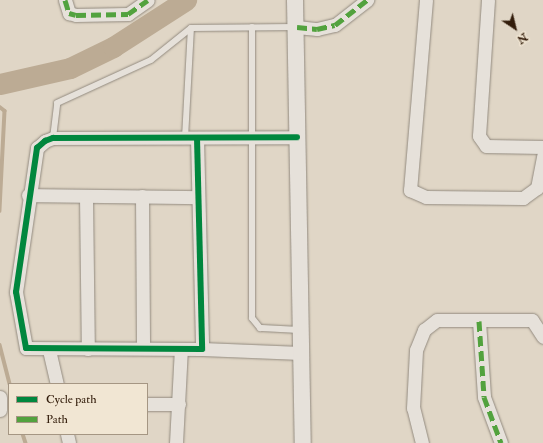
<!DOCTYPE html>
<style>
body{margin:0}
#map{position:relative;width:543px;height:443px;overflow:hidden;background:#e0d6c6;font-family:"IM FELL Double Pica",serif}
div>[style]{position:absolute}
.stream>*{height:3.5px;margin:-1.75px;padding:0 1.75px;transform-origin:1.75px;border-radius:1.75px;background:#bcab94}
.river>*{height:21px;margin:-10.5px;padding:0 10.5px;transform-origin:10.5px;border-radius:10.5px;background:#bcab94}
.roads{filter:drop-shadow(0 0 1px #928a7f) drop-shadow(0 0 1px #928a7f)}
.service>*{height:6px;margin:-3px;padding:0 3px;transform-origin:3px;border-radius:3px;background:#e6e1da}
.minor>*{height:13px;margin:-6.5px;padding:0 6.5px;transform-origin:6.5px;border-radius:6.5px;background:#e6e1da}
.tertiary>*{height:16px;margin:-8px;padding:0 8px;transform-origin:8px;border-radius:8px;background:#e6e1da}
.quiet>*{height:5px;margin-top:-2.5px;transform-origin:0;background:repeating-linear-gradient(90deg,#52a23e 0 10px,transparent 0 15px)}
.cycleway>*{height:6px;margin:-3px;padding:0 3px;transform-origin:3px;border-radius:3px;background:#00873e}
span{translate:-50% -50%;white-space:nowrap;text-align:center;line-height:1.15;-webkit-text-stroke:4px #f1e6d3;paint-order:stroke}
.legend{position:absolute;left:8px;top:383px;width:140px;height:52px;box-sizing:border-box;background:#f1e6d3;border:1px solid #a59683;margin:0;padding:5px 7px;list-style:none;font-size:12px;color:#331d0b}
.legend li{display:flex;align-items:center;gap:8px;height:20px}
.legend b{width:20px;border:1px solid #a59683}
.north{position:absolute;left:495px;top:8px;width:40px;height:40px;-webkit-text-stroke:3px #f1e6d3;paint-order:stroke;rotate:145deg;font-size:11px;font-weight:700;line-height:16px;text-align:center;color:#331d0b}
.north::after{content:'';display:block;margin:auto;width:14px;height:18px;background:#331d0b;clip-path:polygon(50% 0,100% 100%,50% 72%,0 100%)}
</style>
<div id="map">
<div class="stream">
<div style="left:0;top:107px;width:6px;rotate:39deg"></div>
<div style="left:5px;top:111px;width:100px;rotate:92.9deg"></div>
<div style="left:0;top:345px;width:40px;rotate:75.6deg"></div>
<div style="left:23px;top:434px;width:9px;rotate:72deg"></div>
</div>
<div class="river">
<div style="left:0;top:84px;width:72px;rotate:-12.9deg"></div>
<div style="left:70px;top:68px;width:48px;rotate:-26deg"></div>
<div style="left:113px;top:47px;width:87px;rotate:-32.8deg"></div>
</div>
<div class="roads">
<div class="service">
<div style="left:252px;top:27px;width:291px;rotate:90deg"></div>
<div style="left:252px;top:318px;width:13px;rotate:51deg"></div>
<div style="left:260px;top:328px;width:41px;rotate:2.8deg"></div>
<div style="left:53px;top:138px;width:35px;rotate:-83deg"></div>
<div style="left:57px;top:103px;width:103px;rotate:-24.6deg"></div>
<div style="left:151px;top:60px;width:51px;rotate:-38.7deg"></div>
<div style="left:191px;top:28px;width:104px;rotate:-0.6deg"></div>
<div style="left:185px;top:138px;width:110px;rotate:-86.9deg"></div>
</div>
<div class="minor">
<div style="left:65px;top:0;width:14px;rotate:73deg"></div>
<div style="left:69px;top:13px;width:7px;rotate:16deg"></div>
<div style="left:76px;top:15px;width:52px;rotate:-1.1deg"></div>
<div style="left:128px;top:14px;width:24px;rotate:-35deg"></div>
<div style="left:426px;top:0;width:191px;rotate:94.8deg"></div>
<div style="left:410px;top:190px;width:17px;rotate:24deg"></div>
<div style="left:426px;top:197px;width:97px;rotate:0.6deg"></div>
<div style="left:523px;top:198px;width:17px;rotate:-36deg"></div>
<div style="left:537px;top:188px;width:33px;rotate:-79deg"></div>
<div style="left:488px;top:0;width:136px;rotate:93.8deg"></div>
<div style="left:479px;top:136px;width:12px;rotate:55deg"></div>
<div style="left:486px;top:146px;width:57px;rotate:1deg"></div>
<div style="left:297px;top:27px;width:20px;rotate:6deg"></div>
<div style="left:317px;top:29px;width:18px;rotate:-13deg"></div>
<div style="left:335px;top:25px;width:41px;rotate:-38deg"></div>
<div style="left:197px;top:138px;width:211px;rotate:88.6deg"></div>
<div style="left:202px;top:349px;width:176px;rotate:-179.7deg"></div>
<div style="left:26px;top:348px;width:57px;rotate:-100.1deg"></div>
<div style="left:16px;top:292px;width:146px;rotate:-81.7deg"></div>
<div style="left:37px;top:148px;width:11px;rotate:-41deg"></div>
<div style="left:45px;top:141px;width:9px;rotate:-21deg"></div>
<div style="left:53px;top:138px;width:244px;rotate:-0.2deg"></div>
<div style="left:28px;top:195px;width:170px;rotate:0.7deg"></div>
<div style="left:86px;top:196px;width:153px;rotate:89.3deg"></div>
<div style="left:142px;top:196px;width:151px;rotate:89.6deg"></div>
<div style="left:479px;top:321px;width:76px;rotate:86.2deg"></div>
<div style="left:484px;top:397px;width:49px;rotate:69.7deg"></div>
<div style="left:202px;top:349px;width:99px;rotate:2.3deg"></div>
<div style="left:49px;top:350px;width:35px;rotate:77deg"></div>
<div style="left:0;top:397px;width:13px;rotate:90deg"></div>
<div style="left:147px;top:404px;width:32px"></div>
<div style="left:67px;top:434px;width:9px;rotate:77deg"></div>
<div style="left:176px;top:443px;width:94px;rotate:-87deg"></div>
<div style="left:422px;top:443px;width:36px;rotate:-104deg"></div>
<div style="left:413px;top:408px;width:58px;rotate:-87deg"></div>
<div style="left:416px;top:350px;width:22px;rotate:-68deg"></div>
<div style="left:424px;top:330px;width:16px;rotate:-38deg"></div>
<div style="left:437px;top:320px;width:95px"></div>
<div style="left:532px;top:320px;width:20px;rotate:57deg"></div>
</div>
<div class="tertiary">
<div style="left:295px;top:0;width:443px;rotate:89deg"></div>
</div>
</div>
<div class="quiet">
<div style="left:65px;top:0;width:14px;rotate:73deg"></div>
<div style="left:69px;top:13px;width:7px;rotate:16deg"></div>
<div style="left:76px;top:15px;width:52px;rotate:-1.1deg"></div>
<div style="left:128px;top:14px;width:24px;rotate:-35deg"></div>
<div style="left:297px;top:27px;width:20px;rotate:6deg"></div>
<div style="left:317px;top:29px;width:18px;rotate:-13deg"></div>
<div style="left:335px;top:25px;width:41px;rotate:-38deg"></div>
<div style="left:479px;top:321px;width:76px;rotate:86.2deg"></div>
<div style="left:484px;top:397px;width:49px;rotate:69.7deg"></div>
</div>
<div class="cycleway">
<div style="left:197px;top:138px;width:211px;rotate:88.6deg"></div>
<div style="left:202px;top:349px;width:176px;rotate:-179.7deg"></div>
<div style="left:26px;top:348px;width:57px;rotate:-100.1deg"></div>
<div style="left:16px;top:292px;width:146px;rotate:-81.7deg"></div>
<div style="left:37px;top:148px;width:11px;rotate:-41deg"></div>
<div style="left:45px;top:141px;width:9px;rotate:-21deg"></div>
<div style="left:53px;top:138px;width:244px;rotate:-0.2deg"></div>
</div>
<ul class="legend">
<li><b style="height:5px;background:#00873e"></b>Cycle path</li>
<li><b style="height:5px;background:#52a23e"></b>Path</li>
</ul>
<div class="north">N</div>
</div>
